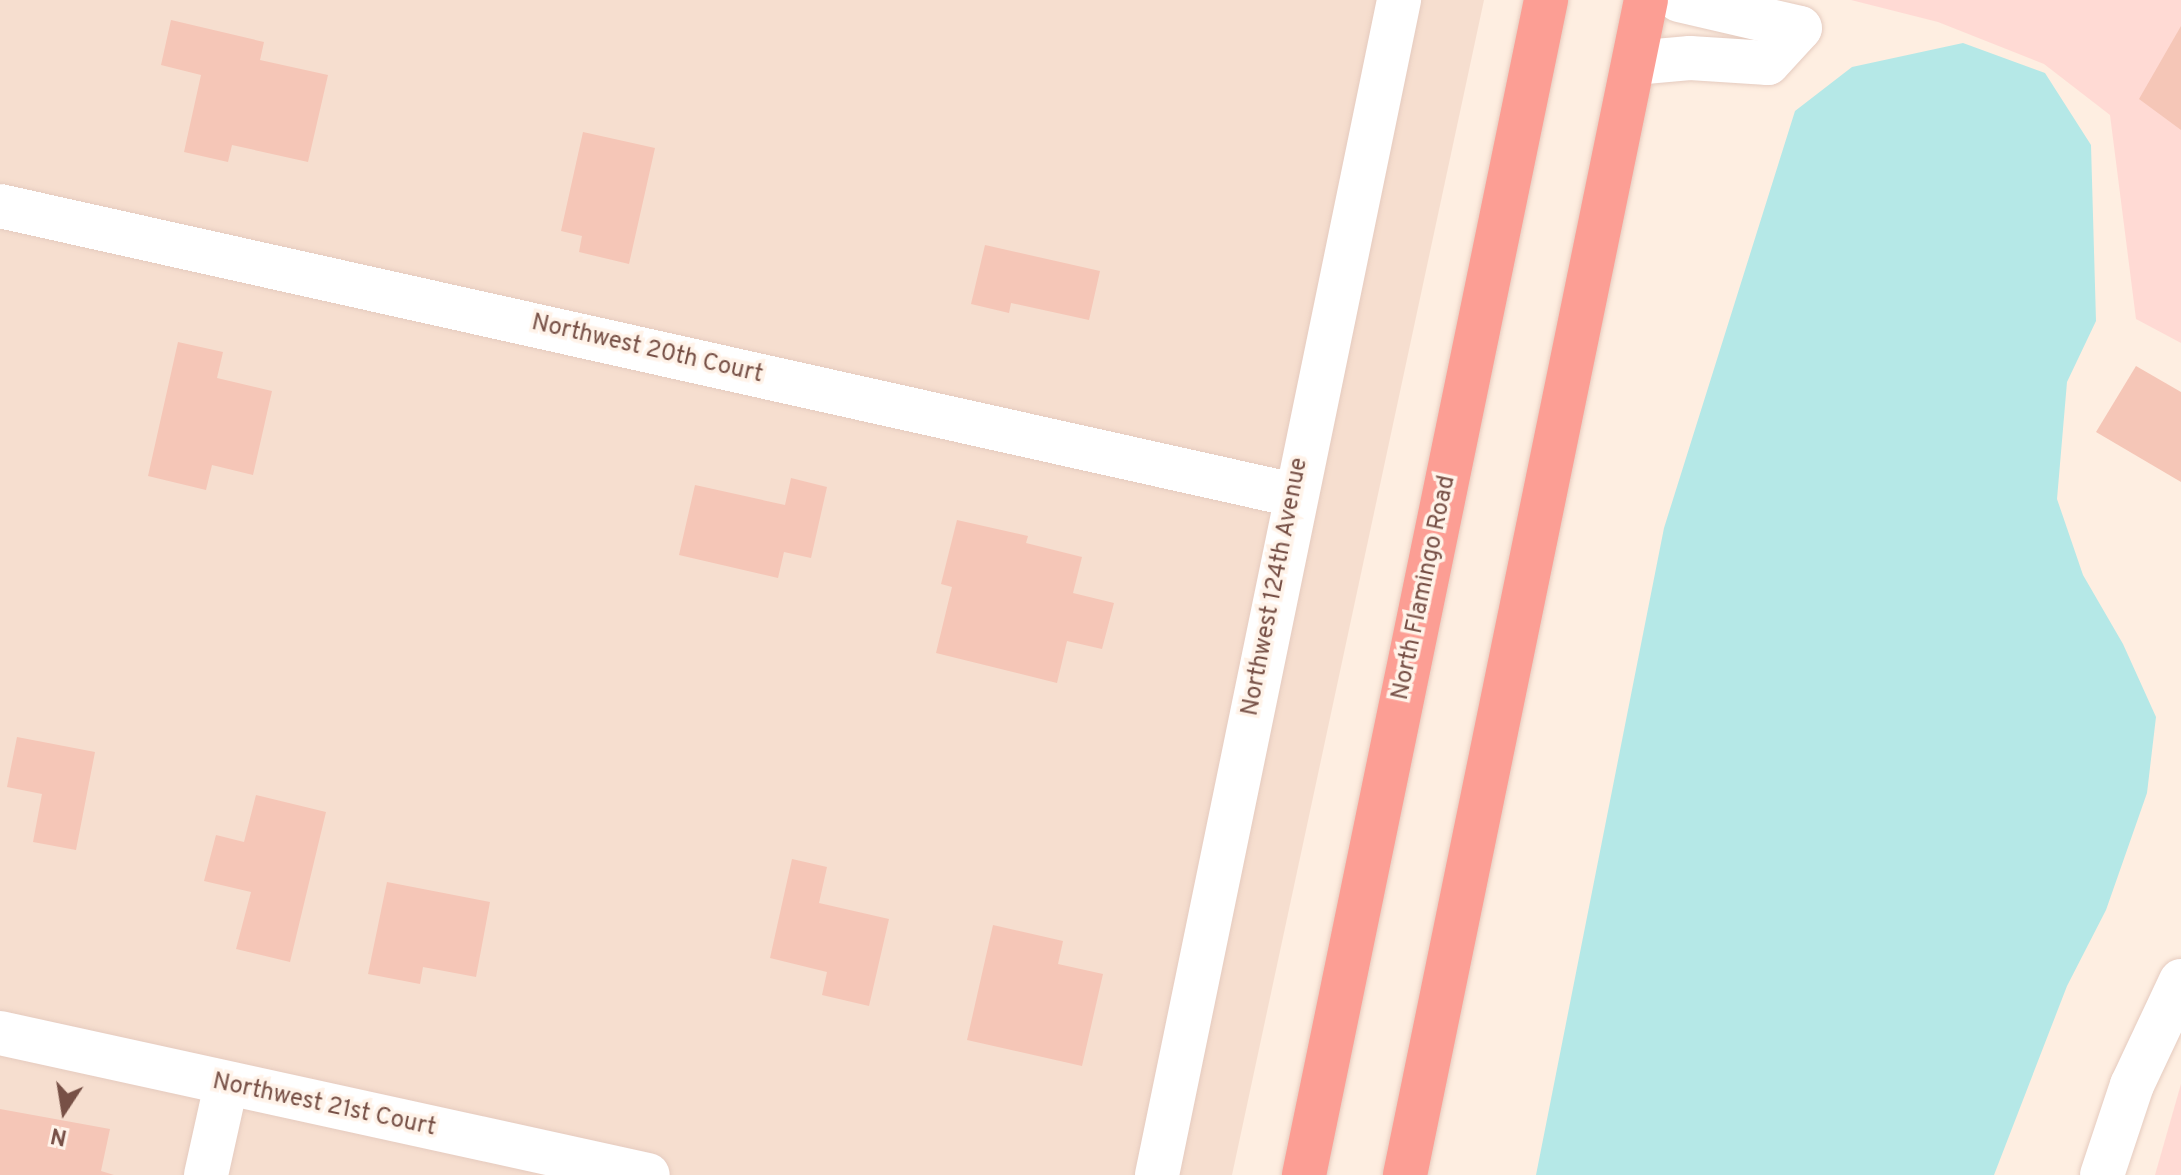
<!DOCTYPE html>
<style>
body{margin:0}
#map{position:relative;width:2181px;height:1175px;overflow:hidden;background:#feeee1;font-family:Overpass,sans-serif}
div>[style]{position:absolute}
.residential>*{inset:0;background:#f6decf}
.commercial>*{inset:0;background:#ffdad4}
.water>*{inset:0;background:#b5e8e7}
.building>*{inset:0;background:#f5c6b7}
.roads{filter:drop-shadow(0 0 2px #e5cbbf) drop-shadow(0 0 2px #e5cbbf)}
.minor>*{height:44px;margin:-22px;padding:0 22px;transform-origin:22px;border-radius:22px;background:#fff}
.highway>*{height:44px;margin:-22px;padding:0 22px;transform-origin:22px;border-radius:22px;background:#fc9e94}
span{translate:-50% -50%;white-space:nowrap;text-align:center;line-height:1.15;-webkit-text-stroke:7px #fff3e9;paint-order:stroke}
.street-label{font-size:24px;color:#775046}
.north{position:absolute;left:24px;top:1071px;width:80px;height:80px;-webkit-text-stroke:6px #fff3e9;paint-order:stroke;rotate:192deg;font-size:22px;font-weight:700;line-height:32px;text-align:center;color:#775046}
.north::after{content:'';display:block;margin:auto;width:28px;height:36px;background:#775046;clip-path:polygon(50% 0,100% 100%,50% 72%,0 100%)}
</style>
<div id="map">
<div class="residential">
<div style="clip-path:polygon(0 0,1484px 0,1232px 1175px,0 1175px)"></div>
</div>
<div class="commercial">
<div style="clip-path:polygon(1851px 0,2181px 0,2181px 343px,2136px 319px,2110px 115px,2044px 64px,1938px 22px)"></div>
<div style="clip-path:polygon(2181px 1084px,2181px 1175px,2155px 1175px)"></div>
</div>
<div class="water">
<div style="clip-path:polygon(1963px 43px,2045px 73px,2091px 145px,2096px 321px,2067px 382px,2057px 499px,2083px 575px,2123px 644px,2156px 717px,2147px 793px,2106px 910px,2067px 986px,1994px 1175px,1536px 1175px,1664px 528px,1795px 111px,1852px 67px)"></div>
</div>
<div class="building">
<div style="clip-path:polygon(171px 20px,264px 42px,260px 60px,328px 75px,308px 162px,232px 145px,228px 162px,184px 152px,201px 75px,161px 65px)"></div>
<div style="clip-path:polygon(2181px 26px,2181px 130px,2139px 99px)"></div>
<div style="clip-path:polygon(583px 132px,655px 148px,629px 264px,579px 252px,582px 236px,561px 231px)"></div>
<div style="clip-path:polygon(985px 245px,1100px 271px,1089px 320px,1011px 303px,1009px 313px,971px 304px)"></div>
<div style="clip-path:polygon(178px 342px,223px 352px,217px 378px,272px 391px,253px 475px,212px 465px,206px 490px,148px 476px)"></div>
<div style="clip-path:polygon(2136px 366px,2181px 392px,2181px 482px,2096px 432px)"></div>
<div style="clip-path:polygon(791px 478px,827px 487px,811px 558px,784px 552px,778px 578px,679px 555px,695px 485px,785px 505px)"></div>
<div style="clip-path:polygon(957px 520px,1028px 536px,1026px 543px,1082px 557px,1073px 593px,1114px 603px,1102px 649px,1067px 641px,1057px 683px,936px 653px,952px 587px,941px 584px)"></div>
<div style="clip-path:polygon(17px 737px,95px 752px,76px 850px,33px 842px,42px 794px,7px 787px)"></div>
<div style="clip-path:polygon(256px 795px,326px 812px,290px 962px,236px 949px,251px 892px,204px 881px,216px 835px,244px 842px)"></div>
<div style="clip-path:polygon(792px 859px,827px 867px,819px 903px,889px 919px,869px 1006px,822px 995px,827px 972px,770px 958px)"></div>
<div style="clip-path:polygon(387px 882px,490px 902px,476px 977px,423px 967px,420px 984px,368px 974px)"></div>
<div style="clip-path:polygon(993px 925px,1063px 941px,1058px 964px,1103px 974px,1082px 1066px,967px 1040px)"></div>
<div style="clip-path:polygon(0 1109px,110px 1129px,101px 1171px,114px 1175px,0 1175px)"></div>
</div>
<div class="roads">
<div class="minor">
<div style="left:1634px;top:63px;width:56px;rotate:-5.1deg"></div>
<div style="left:1690px;top:58px;width:78px;rotate:3.7deg"></div>
<div style="left:1768px;top:63px;width:47px;rotate:-47.6deg"></div>
<div style="left:1800px;top:28px;width:124px;rotate:-167deg"></div>
<div style="left:0;top:206px;width:1326px;rotate:12.59deg"></div>
<div style="left:0;top:1033px;width:663px;rotate:12.36deg"></div>
<div style="left:206px;top:1175px;width:92px;rotate:-77.5deg"></div>
<div style="left:1157px;top:1175px;width:1200px;rotate:-78.36deg"></div>
<div style="left:2102px;top:1175px;width:95px;rotate:-71.6deg"></div>
<div style="left:2132px;top:1085px;width:115px;rotate:-64.8deg"></div>
</div>
<div class="highway">
<div style="left:1304px;top:1175px;width:1200px;rotate:-78.36deg"></div>
<div style="left:1405px;top:1175px;width:1199px;rotate:-78.41deg"></div>
</div>
</div>
<div class="street-label">
<span style="left:647px;top:350px;rotate:13deg">Northwest 20th Court</span>
<span style="left:1276px;top:587px;rotate:-79deg">Northwest 124th Avenue</span>
<span style="left:1425px;top:588px;rotate:-78deg">North Flamingo Road</span>
<span style="left:324px;top:1106px;rotate:12deg">Northwest 21st Court</span>
</div>
<div class="north">N</div>
</div>
